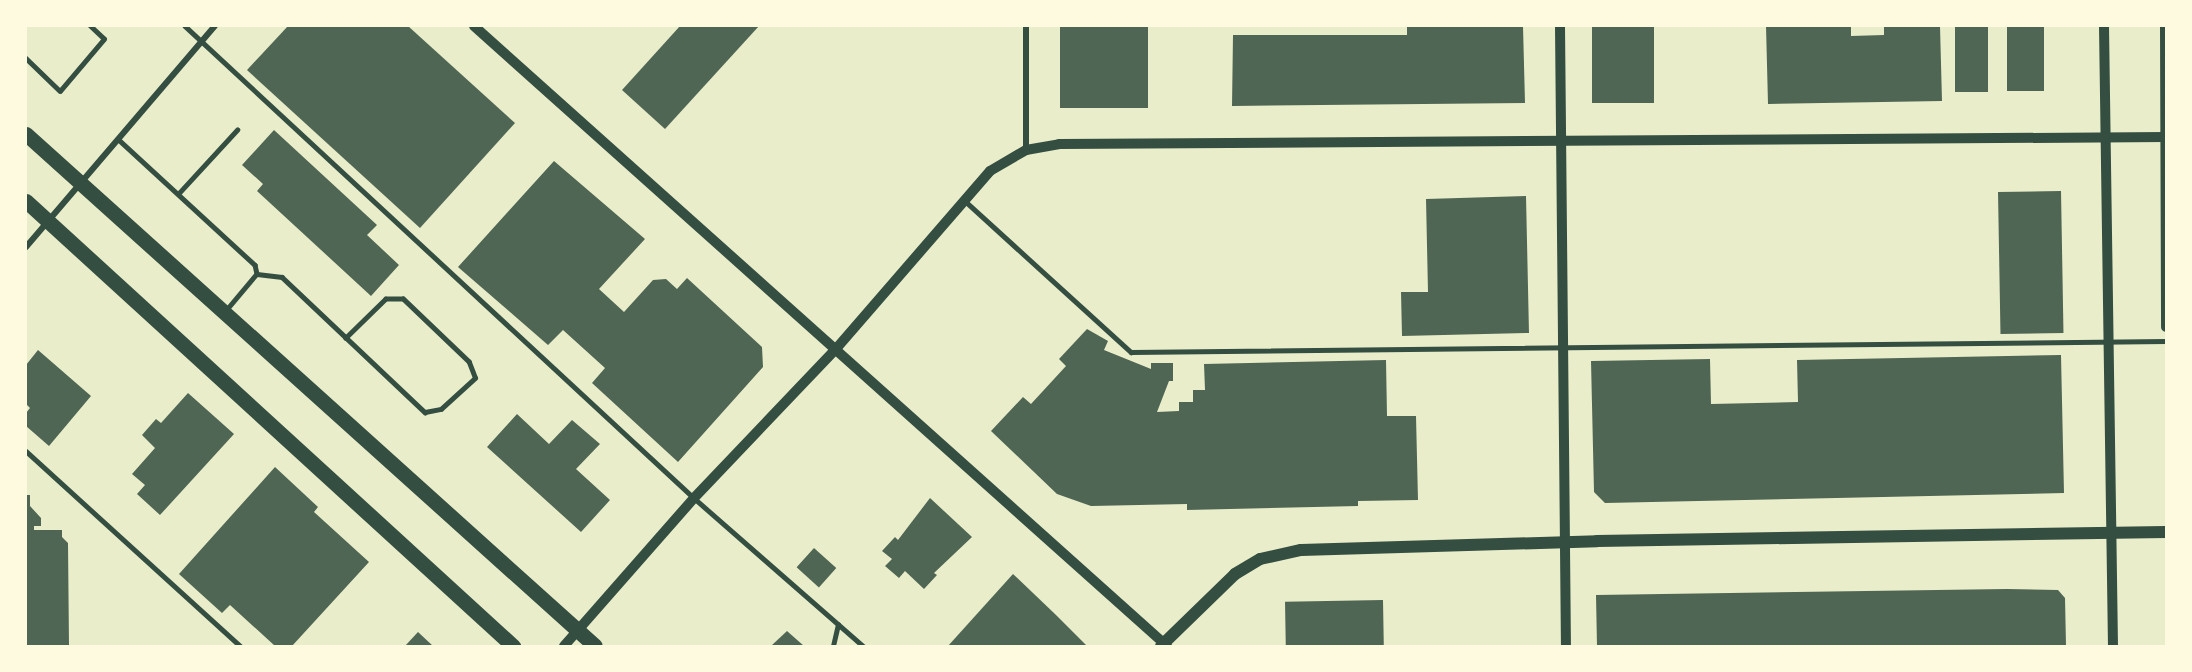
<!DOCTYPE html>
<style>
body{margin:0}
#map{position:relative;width:2192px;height:672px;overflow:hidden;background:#e9edc9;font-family:"Fira Sans Condensed",sans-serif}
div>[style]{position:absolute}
.building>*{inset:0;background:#4f6655;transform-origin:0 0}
.service>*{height:4.5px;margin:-2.25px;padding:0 2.25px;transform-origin:2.25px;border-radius:2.25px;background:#344e41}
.minor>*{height:6px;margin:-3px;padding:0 3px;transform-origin:3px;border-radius:3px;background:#344e41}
.tertiary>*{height:10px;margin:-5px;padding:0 5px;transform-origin:5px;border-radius:5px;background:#344e41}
.secondary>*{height:12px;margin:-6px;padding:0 6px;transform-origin:6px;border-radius:6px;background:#344e41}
.primary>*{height:15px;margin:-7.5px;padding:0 7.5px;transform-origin:7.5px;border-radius:7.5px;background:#344e41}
span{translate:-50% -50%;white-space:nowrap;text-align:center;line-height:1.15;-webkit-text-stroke:6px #fefae0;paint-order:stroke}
.frame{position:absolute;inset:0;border:27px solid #fefae0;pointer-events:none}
</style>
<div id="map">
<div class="building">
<div style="clip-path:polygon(288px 26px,408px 26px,515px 123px,420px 228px,247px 70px)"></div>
<div style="clip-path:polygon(680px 26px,759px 26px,665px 129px,622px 90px)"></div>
<div style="left:1060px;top:26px;width:88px;height:82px"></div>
<div style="clip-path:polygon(1407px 26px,1523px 26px,1525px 103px,1232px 106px,1233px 35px,1407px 35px)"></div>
<div style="left:1592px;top:26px;width:62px;height:77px"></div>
<div style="clip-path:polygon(1766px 26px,1851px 26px,1851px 36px,1884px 35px,1884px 26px,1940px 26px,1942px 101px,1768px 104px)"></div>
<div style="left:1955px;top:26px;width:33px;height:66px"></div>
<div style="left:2007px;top:26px;width:37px;height:65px"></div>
<div style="clip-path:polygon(274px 130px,377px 225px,367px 235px,399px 265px,371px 296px,257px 191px,263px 184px,242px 165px)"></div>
<div style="clip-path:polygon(554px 161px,645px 239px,599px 289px,624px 312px,653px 280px,666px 279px,677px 289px,687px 278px,762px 347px,763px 367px,678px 462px,592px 383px,605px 368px,563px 330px,548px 345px,458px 267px)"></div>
<div style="left:2061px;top:191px;width:142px;height:63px;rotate:89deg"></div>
<div style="clip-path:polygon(1526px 196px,1529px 333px,1402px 336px,1401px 292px,1428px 292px,1426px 199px)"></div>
<div style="clip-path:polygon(1087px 329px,1108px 341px,1104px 350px,1151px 369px,1151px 363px,1173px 363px,1173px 381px,1169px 381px,1157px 412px,1179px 411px,1179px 402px,1193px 402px,1193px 390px,1205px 390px,1204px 364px,1386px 360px,1387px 416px,1416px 416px,1418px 500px,1358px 501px,1358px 506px,1187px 510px,1187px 504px,1091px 506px,1057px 494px,991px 431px,1023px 397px,1031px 404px,1066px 366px,1059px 359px)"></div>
<div style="clip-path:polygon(38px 350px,91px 396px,49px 446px,26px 426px,26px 413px,30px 408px,26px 404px,26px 365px)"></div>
<div style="clip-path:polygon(2061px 355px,2064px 493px,1605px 503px,1594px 492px,1591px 361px,1710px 359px,1711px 404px,1798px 402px,1797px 360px)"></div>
<div style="clip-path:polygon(188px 393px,234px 434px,160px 515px,137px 494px,145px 485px,132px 474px,155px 448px,142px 435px,156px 419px,161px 423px)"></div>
<div style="clip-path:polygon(517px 414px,549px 444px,572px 420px,600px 444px,576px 469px,610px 500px,581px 532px,487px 447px)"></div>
<div style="clip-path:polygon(275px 467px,318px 507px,314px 512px,369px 562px,292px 646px,275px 646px,230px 605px,222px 613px,179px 574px)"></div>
<div style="clip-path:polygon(26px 495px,30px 495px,30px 506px,41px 518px,41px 526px,34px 526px,34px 530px,62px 530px,62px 537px,68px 543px,69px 646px,26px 646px)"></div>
<div style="clip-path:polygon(930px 498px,972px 537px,934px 573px,937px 575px,924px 589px,905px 571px,899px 578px,885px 566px,892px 559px,882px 551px,895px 537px,898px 540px)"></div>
<div style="left:814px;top:548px;width:30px;height:26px;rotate:42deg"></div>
<div style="clip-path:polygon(1013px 574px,1056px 615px,1087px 646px,948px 646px)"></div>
<div style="clip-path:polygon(2007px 589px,2058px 590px,2065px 598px,2066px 646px,1597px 646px,1596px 595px)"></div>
<div style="left:1383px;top:600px;width:46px;height:98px;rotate:89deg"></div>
<div style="clip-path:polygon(787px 631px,804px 646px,771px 646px)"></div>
<div style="clip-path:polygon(418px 632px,433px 646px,405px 646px)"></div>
</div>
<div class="service">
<div style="left:185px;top:26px;width:694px;rotate:42.84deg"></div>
<div style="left:694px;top:498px;width:225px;rotate:41.2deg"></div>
<div style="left:26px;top:58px;width:47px;rotate:44.1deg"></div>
<div style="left:60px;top:91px;width:68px;rotate:-49.8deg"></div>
<div style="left:104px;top:39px;width:19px;rotate:-137deg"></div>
<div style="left:118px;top:139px;width:186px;rotate:42.6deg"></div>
<div style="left:255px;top:265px;width:9px;rotate:77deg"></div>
<div style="left:257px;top:274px;width:48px;rotate:130deg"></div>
<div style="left:179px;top:193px;width:86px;rotate:-47.4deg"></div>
<div style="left:964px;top:200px;width:226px;rotate:42.3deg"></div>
<div style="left:1131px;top:352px;width:1035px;rotate:-0.61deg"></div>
<div style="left:257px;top:274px;width:25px;rotate:7deg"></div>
<div style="left:282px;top:277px;width:197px;rotate:43.4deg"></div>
<div style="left:425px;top:412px;width:16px;rotate:-11deg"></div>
<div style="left:441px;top:409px;width:46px;rotate:-42.4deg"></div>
<div style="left:475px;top:378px;width:17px;rotate:-111deg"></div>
<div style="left:469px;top:362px;width:91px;rotate:-136.3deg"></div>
<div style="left:403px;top:299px;width:17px;rotate:180deg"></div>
<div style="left:386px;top:299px;width:56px;rotate:135.7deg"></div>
<div style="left:26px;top:451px;width:290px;rotate:42.3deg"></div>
<div style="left:833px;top:646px;width:22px;rotate:-77deg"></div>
</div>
<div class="minor">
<div style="left:1026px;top:150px;width:124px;rotate:-90deg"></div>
<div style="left:26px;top:247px;width:291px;rotate:-49.5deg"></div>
</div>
<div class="tertiary">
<div style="left:474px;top:26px;width:930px;rotate:41.82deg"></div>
<div style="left:1560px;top:26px;width:620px;rotate:89.45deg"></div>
<div style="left:2104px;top:26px;width:620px;rotate:89.17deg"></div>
<div style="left:2165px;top:26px;width:301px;rotate:89.8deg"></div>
<div style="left:564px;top:646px;width:197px;rotate:-48.7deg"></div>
<div style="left:694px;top:498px;width:204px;rotate:-46.4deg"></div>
<div style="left:835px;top:350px;width:237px;rotate:-49.1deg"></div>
<div style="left:990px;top:171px;width:42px;rotate:-30.3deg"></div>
<div style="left:1026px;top:150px;width:34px;rotate:-10deg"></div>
<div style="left:1059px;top:144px;width:1107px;rotate:-0.36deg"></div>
</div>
<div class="secondary">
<div style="left:1161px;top:646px;width:103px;rotate:-44.2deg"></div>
<div style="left:1235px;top:574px;width:29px;rotate:-31deg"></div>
<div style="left:1260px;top:559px;width:42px;rotate:-12.4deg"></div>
<div style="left:1301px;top:550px;width:296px;rotate:-1.7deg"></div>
<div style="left:1597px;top:541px;width:569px;rotate:-0.91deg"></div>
</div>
<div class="primary">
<div style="left:26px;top:134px;width:765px;rotate:41.98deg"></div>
<div style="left:26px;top:201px;width:660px;rotate:42.42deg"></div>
</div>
<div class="frame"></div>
</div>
